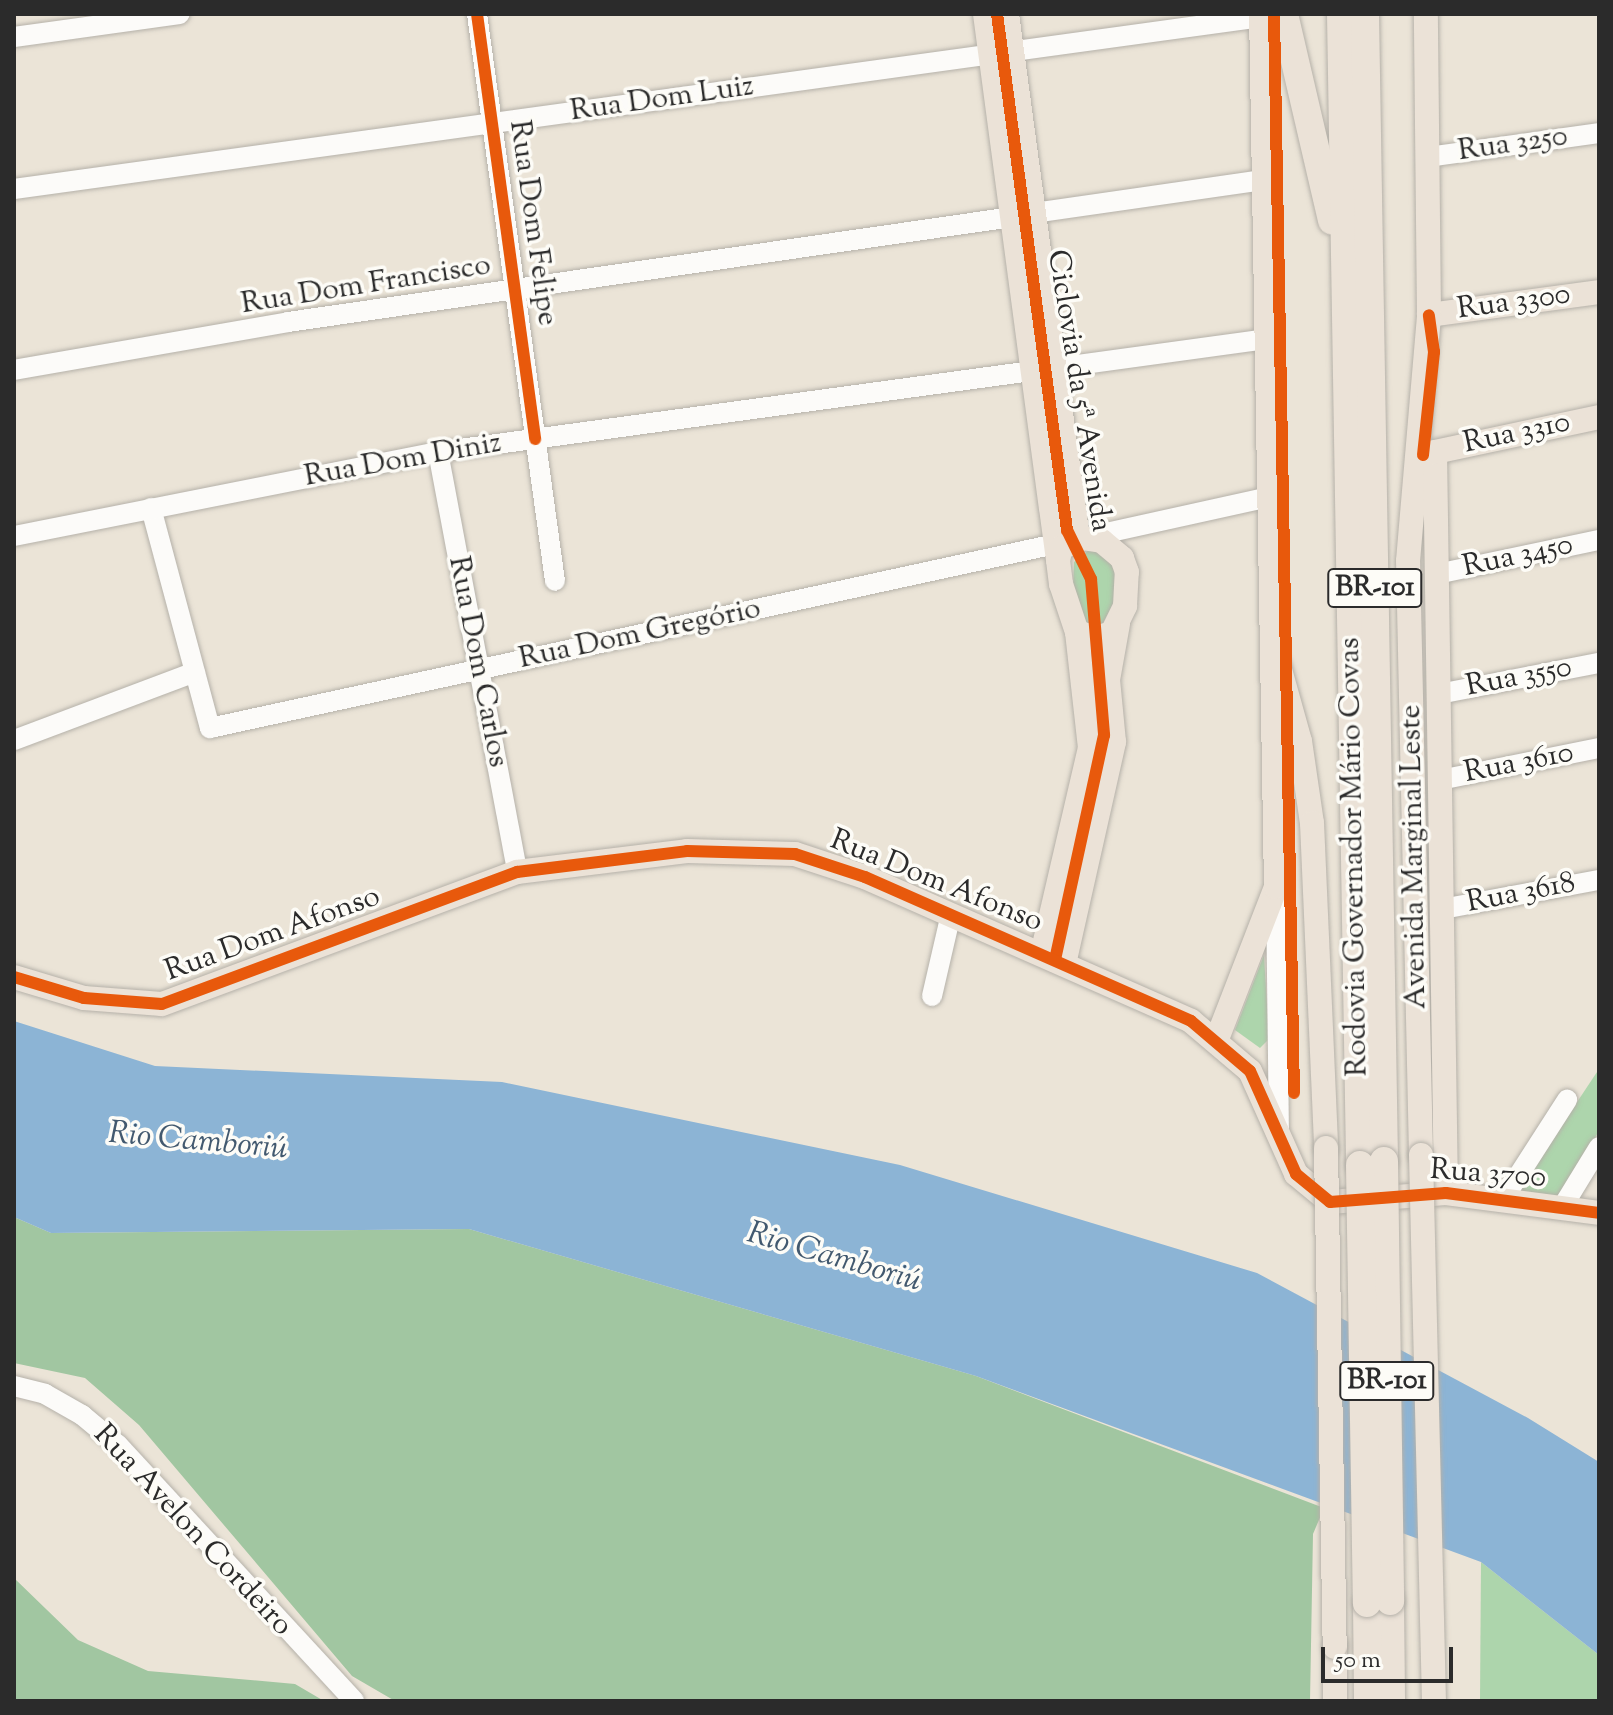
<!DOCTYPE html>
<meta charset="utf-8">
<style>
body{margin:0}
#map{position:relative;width:1613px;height:1715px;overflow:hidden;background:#ebe4d7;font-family:"Sorts Mill Goudy",serif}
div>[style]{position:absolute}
.green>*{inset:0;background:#add5ac}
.forest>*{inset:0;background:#a1c6a1}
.water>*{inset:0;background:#8cb4d5}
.roads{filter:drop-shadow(0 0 2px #b5b1a9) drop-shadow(0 0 2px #b5b1a9)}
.minor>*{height:20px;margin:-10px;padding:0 10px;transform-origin:10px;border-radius:10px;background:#fcfbf9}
.major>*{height:24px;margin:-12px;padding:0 12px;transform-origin:12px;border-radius:12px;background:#ebe2d7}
.highway>*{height:28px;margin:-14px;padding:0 14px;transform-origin:14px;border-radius:14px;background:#ebe2d7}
.bridges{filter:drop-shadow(0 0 2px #b5b1a9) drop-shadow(0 0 2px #b5b1a9)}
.major-bridge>*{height:24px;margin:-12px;padding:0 12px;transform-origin:12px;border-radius:12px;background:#ebe2d7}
.highway-bridge>*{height:28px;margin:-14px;padding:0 14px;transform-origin:14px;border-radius:14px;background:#ebe2d7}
.cycleway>*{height:12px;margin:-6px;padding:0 6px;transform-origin:6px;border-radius:6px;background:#e8590c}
span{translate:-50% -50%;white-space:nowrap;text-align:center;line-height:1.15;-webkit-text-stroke:7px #fdfcf7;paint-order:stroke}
.shield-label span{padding:2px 6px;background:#fdfcf7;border:2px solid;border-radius:6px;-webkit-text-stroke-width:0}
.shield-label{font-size:28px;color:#2b2b2b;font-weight:700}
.street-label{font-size:30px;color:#2b2b2b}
.water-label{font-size:32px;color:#42596f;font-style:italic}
.frame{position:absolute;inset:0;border:16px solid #2b2b2b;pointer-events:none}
.scale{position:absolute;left:1321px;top:1647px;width:132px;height:36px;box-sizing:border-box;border:4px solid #2b2b2b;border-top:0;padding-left:10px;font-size:24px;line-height:28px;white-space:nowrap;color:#2b2b2b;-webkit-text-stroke:6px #fdfcf7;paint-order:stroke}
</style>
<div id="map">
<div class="green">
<div style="clip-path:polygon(1089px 550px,1113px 556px,1119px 592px,1101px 627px,1085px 625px,1073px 591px,1074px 562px)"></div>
<div style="clip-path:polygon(1264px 955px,1269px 1039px,1260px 1048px,1235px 1030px)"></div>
<div style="clip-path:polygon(1599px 1069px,1599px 1131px,1559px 1197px,1518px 1191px)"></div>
<div style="clip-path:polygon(1481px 1562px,1599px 1655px,1599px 1701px,1480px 1701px)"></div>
</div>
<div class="forest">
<div style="clip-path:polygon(14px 1217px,51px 1233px,469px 1229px,976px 1376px,1324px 1508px,1313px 1534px,1310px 1701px,395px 1701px,352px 1676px,139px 1425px,85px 1378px,14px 1363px)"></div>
<div style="clip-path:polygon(14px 1578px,78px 1640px,148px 1671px,295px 1684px,324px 1701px,14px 1701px)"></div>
</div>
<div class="water">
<div style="clip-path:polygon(14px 1021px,155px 1066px,502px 1082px,900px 1165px,1257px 1273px,1528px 1418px,1599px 1462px,1599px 1655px,1481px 1562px,976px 1376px,469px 1229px,51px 1233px,14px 1217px)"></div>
</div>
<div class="roads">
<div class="minor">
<div style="left:477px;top:14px;width:572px;rotate:82.17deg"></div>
<div style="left:14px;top:37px;width:167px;rotate:-7.9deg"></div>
<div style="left:1428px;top:157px;width:173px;rotate:-8deg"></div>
<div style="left:14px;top:189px;width:1259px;rotate:-7.85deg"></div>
<div style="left:1034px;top:213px;width:232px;rotate:-8.2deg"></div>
<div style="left:1055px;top:368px;width:214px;rotate:-7.8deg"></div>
<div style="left:14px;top:370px;width:278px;rotate:-9.9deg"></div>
<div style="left:288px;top:322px;width:732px;rotate:-8.25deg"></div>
<div style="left:438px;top:452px;width:427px;rotate:79.3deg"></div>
<div style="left:151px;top:508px;width:228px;rotate:75deg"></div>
<div style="left:210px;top:728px;width:879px;rotate:-12.28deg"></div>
<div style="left:14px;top:536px;width:432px;rotate:-11.2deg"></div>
<div style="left:438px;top:452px;width:599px;rotate:-7.77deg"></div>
<div style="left:1083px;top:538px;width:190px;rotate:-12.4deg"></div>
<div style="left:1437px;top:574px;width:166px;rotate:-11.9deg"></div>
<div style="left:1439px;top:694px;width:163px;rotate:-11deg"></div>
<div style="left:14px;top:740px;width:193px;rotate:-20.6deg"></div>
<div style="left:1440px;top:780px;width:162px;rotate:-11.4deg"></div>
<div style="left:1276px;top:893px;width:240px;rotate:89.3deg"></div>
<div style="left:1442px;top:909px;width:160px;rotate:-10.5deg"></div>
<div style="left:932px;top:996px;width:84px;rotate:-77deg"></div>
<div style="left:1504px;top:1198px;width:117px;rotate:-57.3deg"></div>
<div style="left:1563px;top:1206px;width:69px;rotate:-58.6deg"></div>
<div style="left:14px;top:1386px;width:32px;rotate:14deg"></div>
<div style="left:45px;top:1394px;width:43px;rotate:29.6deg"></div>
<div style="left:82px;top:1415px;width:47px;rotate:39.8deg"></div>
<div style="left:118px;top:1445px;width:348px;rotate:47.3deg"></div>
</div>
<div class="major">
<div style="left:985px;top:14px;width:498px;rotate:82.4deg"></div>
<div style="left:1051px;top:508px;width:52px;rotate:82.3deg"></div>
<div style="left:1058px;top:560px;width:24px;rotate:83deg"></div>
<div style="left:1061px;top:584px;width:51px;rotate:71.6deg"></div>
<div style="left:1077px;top:632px;width:19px;rotate:18deg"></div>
<div style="left:1095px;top:638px;width:18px;rotate:-16deg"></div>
<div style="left:1112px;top:633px;width:30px;rotate:-64deg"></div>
<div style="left:1125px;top:606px;width:34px;rotate:-87deg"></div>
<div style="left:1127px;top:572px;width:15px;rotate:-110deg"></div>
<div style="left:1122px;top:558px;width:26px;rotate:-140deg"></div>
<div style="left:1102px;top:541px;width:19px;rotate:-171deg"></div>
<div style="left:1083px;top:538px;width:24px;rotate:156deg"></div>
<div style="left:1061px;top:548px;width:12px;rotate:104deg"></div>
<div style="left:1007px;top:14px;width:530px;rotate:82.3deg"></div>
<div style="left:1429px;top:315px;width:172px;rotate:-7.7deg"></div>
<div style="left:1279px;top:666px;width:78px;rotate:74.4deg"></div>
<div style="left:1300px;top:741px;width:83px;rotate:81.7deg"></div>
<div style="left:1312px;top:823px;width:325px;rotate:87.5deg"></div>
<div style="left:1042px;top:954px;width:212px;rotate:-76.9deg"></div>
<div style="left:1090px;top:748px;width:117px;rotate:-96.4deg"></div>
<div style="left:1064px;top:964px;width:228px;rotate:-77.3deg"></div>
<div style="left:1114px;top:742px;width:62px;rotate:-95.5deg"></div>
<div style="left:1108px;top:680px;width:57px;rotate:-79.9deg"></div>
<div style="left:14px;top:977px;width:73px;rotate:16.7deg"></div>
<div style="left:84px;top:998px;width:78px;rotate:4.4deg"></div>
<div style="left:162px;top:1004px;width:379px;rotate:-20.4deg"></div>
<div style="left:517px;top:872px;width:171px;rotate:-7deg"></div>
<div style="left:687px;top:851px;width:108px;rotate:1.6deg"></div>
<div style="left:795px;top:854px;width:74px;rotate:18.2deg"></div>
<div style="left:865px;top:877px;width:356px;rotate:23.8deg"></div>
<div style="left:1191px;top:1021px;width:77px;rotate:40.3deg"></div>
<div style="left:1250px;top:1071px;width:113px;rotate:65.9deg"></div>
<div style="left:1296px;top:1174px;width:44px;rotate:39.5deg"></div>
<div style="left:1330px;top:1202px;width:116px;rotate:-4.4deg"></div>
<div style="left:1446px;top:1193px;width:154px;rotate:7.4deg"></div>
<div style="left:1217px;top:1039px;width:163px;rotate:-68.8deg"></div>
<div style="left:1276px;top:887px;width:873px;rotate:-90.98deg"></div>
<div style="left:1421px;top:1155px;width:594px;rotate:-91.25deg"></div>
<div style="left:1408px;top:561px;width:247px;rotate:-85.1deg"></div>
<div style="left:1429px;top:315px;width:301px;rotate:-90.6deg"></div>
<div style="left:1446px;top:1193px;width:741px;rotate:-90.85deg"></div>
<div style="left:1435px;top:452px;width:168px;rotate:-12deg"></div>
<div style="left:1335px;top:1647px;width:54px;rotate:90deg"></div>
</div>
<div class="highway">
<div style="left:1284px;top:14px;width:212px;rotate:76.9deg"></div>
<div style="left:1341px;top:14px;width:1151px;rotate:89.05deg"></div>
<div style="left:1365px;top:14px;width:1147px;rotate:89.05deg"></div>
<div style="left:1390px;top:1601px;width:100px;rotate:89.4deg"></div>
<div style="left:1367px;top:1603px;width:98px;rotate:89.4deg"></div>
</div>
</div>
<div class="bridges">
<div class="major-bridge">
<div style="left:1326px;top:1148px;width:499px;rotate:89deg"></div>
<div style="left:1421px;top:1155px;width:546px;rotate:88.64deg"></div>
</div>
<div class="highway-bridge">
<div style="left:1384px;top:1161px;width:440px;rotate:89.2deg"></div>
<div style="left:1360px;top:1165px;width:438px;rotate:89.1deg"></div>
</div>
</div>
<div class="cycleway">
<div style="left:477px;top:14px;width:429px;rotate:82.2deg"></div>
<div style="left:997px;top:14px;width:521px;rotate:82.27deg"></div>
<div style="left:1067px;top:530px;width:55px;rotate:63.9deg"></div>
<div style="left:1091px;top:579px;width:157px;rotate:85.2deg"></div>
<div style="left:1104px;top:735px;width:230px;rotate:102.3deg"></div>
<div style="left:1274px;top:14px;width:1079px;rotate:88.94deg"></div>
<div style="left:1423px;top:455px;width:104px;rotate:-83.9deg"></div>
<div style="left:1434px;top:352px;width:37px;rotate:-98deg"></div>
<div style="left:14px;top:977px;width:73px;rotate:16.7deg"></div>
<div style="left:84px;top:998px;width:78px;rotate:4.4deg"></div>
<div style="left:162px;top:1004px;width:379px;rotate:-20.4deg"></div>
<div style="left:517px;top:872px;width:171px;rotate:-7deg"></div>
<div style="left:687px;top:851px;width:108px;rotate:1.6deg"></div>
<div style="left:795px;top:854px;width:74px;rotate:18.2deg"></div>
<div style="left:865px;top:877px;width:356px;rotate:23.8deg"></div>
<div style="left:1191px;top:1021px;width:77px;rotate:40.3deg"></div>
<div style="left:1250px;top:1071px;width:113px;rotate:65.9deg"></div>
<div style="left:1296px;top:1174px;width:44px;rotate:39.5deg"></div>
<div style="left:1330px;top:1202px;width:116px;rotate:-4.4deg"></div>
<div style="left:1446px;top:1193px;width:154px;rotate:7.4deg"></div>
</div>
<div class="shield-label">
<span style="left:1375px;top:588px">BR-101</span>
<span style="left:1387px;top:1381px">BR-101</span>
</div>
<div class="street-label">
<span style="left:662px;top:100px;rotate:-8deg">Rua Dom Luiz</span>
<span style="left:1513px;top:145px;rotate:-8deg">Rua 3250</span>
<span style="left:532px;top:223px;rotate:82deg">Rua Dom Felipe</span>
<span style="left:366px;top:286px;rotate:-9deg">Rua Dom Francisco</span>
<span style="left:1514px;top:303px;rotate:-8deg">Rua 3300</span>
<span style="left:1078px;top:391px;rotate:81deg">Ciclovia da 5ª Avenida</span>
<span style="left:1517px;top:434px;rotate:-12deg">Rua 3310</span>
<span style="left:403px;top:461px;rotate:-10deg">Rua Dom Diniz</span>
<span style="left:1518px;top:557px;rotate:-12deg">Rua 3450</span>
<span style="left:640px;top:635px;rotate:-12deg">Rua Dom Gregório</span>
<span style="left:477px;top:662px;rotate:79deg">Rua Dom Carlos</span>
<span style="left:1519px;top:678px;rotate:-11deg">Rua 3550</span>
<span style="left:1519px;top:764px;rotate:-11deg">Rua 3610</span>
<span style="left:1355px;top:857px;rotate:-91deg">Rodovia Governador Mário Covas</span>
<span style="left:1415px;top:857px;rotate:-91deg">Avenida Marginal Leste</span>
<span style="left:936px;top:882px;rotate:22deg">Rua Dom Afonso</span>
<span style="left:1521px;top:894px;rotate:-11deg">Rua 3618</span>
<span style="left:273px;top:935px;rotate:-20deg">Rua Dom Afonso</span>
<span style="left:1488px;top:1175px;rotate:4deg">Rua 3700</span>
<span style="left:192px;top:1531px;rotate:47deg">Rua Avelon Cordeiro</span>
</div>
<div class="water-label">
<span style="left:198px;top:1142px;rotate:5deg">Rio Camboriú</span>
<span style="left:834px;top:1258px;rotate:16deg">Rio Camboriú</span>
</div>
<div class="frame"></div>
<div class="scale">50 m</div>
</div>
